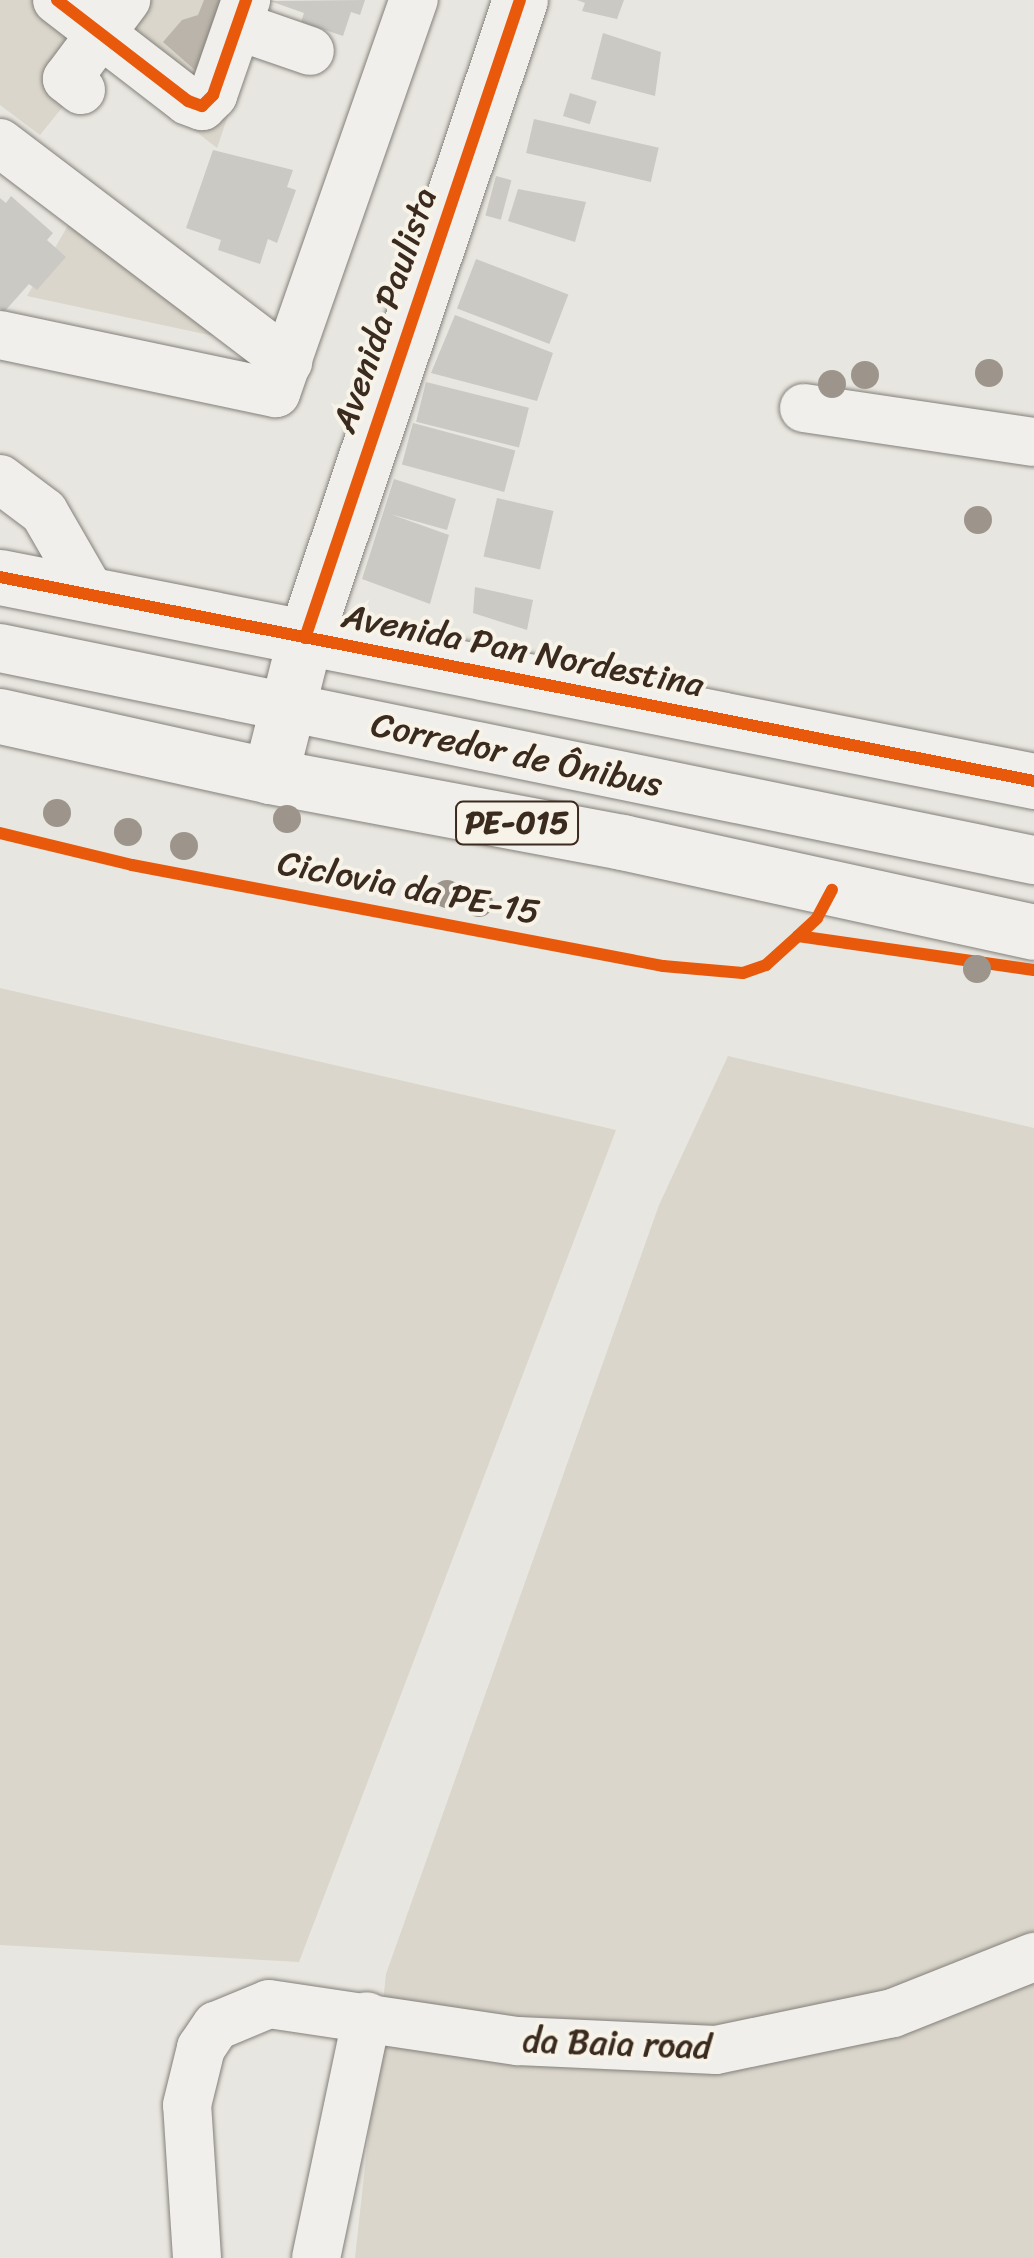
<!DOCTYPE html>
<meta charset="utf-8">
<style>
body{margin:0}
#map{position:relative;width:1034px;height:2258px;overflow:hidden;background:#e8e6e0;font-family:Sriracha,sans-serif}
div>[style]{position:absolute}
.green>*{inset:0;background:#dad6cc}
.water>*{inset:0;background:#bbb4aa}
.building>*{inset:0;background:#cbc9c4;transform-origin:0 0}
.roads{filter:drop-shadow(0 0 2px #84807a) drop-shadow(0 0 2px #84807a)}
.minor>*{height:48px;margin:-24px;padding:0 24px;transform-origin:24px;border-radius:24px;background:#f0efeb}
.major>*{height:55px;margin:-27.5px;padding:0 27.5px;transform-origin:27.5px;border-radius:27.5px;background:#f0efeb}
.highway>*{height:55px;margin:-27.5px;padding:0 27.5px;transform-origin:27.5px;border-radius:27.5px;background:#f0efeb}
.cycleway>*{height:12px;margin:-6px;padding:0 6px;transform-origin:6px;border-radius:6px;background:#e8590c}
.trees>*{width:28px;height:28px;margin:-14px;border-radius:50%;background:#9d958b}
span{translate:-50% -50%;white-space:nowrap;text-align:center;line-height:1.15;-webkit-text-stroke:8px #f7f3e8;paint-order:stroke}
.shield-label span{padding:2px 8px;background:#f7f3e8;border:2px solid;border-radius:8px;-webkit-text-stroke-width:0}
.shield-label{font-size:32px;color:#3b2a1e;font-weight:700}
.street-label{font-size:35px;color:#3b2a1e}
</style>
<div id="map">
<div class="green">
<div style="clip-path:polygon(0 0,267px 0,217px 148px,102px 58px,40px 135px,0 105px)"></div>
<div style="clip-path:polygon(70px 222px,223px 338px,27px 296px)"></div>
<div style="clip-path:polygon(0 988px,616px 1130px,299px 1962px,0 1945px)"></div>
<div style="clip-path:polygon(728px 1056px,1034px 1128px,1034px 2258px,355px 2258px,386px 1974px,659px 1205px)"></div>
</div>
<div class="water">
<div style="clip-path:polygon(204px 0,241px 0,212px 85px,163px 42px,182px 20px,198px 15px)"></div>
</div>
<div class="building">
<div style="clip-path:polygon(365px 0,360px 15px,351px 12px,343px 36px,301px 22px,304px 13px,270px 1px)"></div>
<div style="clip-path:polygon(577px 0,624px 0,617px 19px,582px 11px,585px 3px)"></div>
<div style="clip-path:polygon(603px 33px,661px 52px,655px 96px,591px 79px)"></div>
<div style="left:570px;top:93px;width:28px;height:24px;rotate:17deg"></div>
<div style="left:534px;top:119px;width:128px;height:35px;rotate:13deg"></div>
<div style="clip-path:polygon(213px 150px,293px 170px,287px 187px,296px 190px,277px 243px,268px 239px,260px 264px,218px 250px,221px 240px,186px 228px)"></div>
<div style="left:496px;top:176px;width:16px;height:41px;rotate:15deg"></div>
<div style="clip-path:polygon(518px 189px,586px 202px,575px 242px,508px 221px)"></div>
<div style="clip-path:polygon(11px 196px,53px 233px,47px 240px,66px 257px,37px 290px,29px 284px,4px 312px,0 308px,0 198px,6px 203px)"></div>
<div style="left:476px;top:259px;width:99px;height:53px;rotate:21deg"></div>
<div style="clip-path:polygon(455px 315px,553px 353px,537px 401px,431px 373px)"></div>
<div style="left:426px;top:382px;width:106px;height:41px;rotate:14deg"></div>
<div style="left:413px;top:423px;width:106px;height:43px;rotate:15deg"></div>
<div style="clip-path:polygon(394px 479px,456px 499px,447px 530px,390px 514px,449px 535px,430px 604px,362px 579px)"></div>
<div style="left:497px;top:498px;width:58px;height:60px;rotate:13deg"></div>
<div style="clip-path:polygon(475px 587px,533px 600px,527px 630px,473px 613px)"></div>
</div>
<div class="roads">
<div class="minor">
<div style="left:57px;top:0;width:165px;rotate:37.6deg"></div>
<div style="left:188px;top:101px;width:15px;rotate:20deg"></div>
<div style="left:202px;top:106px;width:16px;rotate:-45deg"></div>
<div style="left:213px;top:95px;width:101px;rotate:-70.8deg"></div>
<div style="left:238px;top:26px;width:76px;rotate:19.1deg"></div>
<div style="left:81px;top:90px;width:18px;rotate:-142deg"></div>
<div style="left:67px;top:79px;width:99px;rotate:-53.2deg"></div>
<div style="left:0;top:143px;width:362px;rotate:37.2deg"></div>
<div style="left:0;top:335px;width:282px;rotate:11.9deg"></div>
<div style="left:276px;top:393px;width:417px;rotate:-70.7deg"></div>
<div style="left:804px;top:408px;width:232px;rotate:8.4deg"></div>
<div style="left:0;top:479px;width:55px;rotate:36.9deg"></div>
<div style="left:44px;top:512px;width:96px;rotate:60deg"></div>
<div style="left:0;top:648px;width:1056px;rotate:11.59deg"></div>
<div style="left:197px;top:2258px;width:153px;rotate:-93.7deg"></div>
<div style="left:187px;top:2105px;width:59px;rotate:-76.2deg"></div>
<div style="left:201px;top:2048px;width:27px;rotate:-56deg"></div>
<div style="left:216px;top:2026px;width:57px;rotate:-22.5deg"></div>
<div style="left:269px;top:2004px;width:252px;rotate:8.5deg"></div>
<div style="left:518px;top:2041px;width:198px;rotate:2.6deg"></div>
<div style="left:716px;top:2050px;width:181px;rotate:-11.8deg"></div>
<div style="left:893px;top:2013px;width:152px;rotate:-21.7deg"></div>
<div style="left:316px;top:2258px;width:247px;rotate:-78.1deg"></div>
</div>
<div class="major">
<div style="left:270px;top:776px;width:142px;rotate:-75.8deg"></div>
<div style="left:305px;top:638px;width:673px;rotate:-71.38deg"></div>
</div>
<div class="highway">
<div style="left:0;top:577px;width:1054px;rotate:11.16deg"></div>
<div style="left:0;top:716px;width:277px;rotate:12.5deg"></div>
<div style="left:270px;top:776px;width:358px;rotate:10.6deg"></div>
<div style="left:622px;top:842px;width:422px;rotate:12.3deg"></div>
</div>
</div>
<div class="cycleway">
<div style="left:57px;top:0;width:165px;rotate:37.6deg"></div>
<div style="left:188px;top:101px;width:15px;rotate:20deg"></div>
<div style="left:202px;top:106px;width:16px;rotate:-45deg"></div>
<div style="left:213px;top:95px;width:101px;rotate:-70.8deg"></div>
<div style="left:0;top:577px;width:1054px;rotate:11.16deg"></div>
<div style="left:305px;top:638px;width:673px;rotate:-71.38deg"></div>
<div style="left:0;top:833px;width:136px;rotate:13.6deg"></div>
<div style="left:132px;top:865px;width:541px;rotate:10.77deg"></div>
<div style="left:663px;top:966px;width:80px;rotate:5deg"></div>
<div style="left:743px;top:973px;width:24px;rotate:-19deg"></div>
<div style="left:766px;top:965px;width:43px;rotate:-42.2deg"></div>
<div style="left:798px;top:936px;width:26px;rotate:-43deg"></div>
<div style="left:817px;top:918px;width:32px;rotate:-62deg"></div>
<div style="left:798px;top:936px;width:238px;rotate:8.2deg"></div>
</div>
<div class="trees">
<div style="left:989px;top:373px"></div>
<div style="left:865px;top:375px"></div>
<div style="left:832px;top:384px"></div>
<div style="left:978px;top:520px"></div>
<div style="left:57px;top:813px"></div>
<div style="left:287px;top:819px"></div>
<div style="left:128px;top:832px"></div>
<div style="left:184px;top:846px"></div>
<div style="left:447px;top:894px"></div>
<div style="left:479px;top:903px"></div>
<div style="left:977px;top:969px"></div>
</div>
<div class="shield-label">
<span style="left:517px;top:823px">PE-015</span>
</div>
<div class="street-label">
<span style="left:384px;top:310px;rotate:-71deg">Avenida Paulista</span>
<span style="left:523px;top:650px;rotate:11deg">Avenida Pan Nordestina</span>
<span style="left:517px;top:754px;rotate:12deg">Corredor de Ônibus</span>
<span style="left:409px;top:887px;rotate:11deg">Ciclovia da PE-15</span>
<span style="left:617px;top:2043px;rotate:2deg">da Baia road</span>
</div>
</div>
